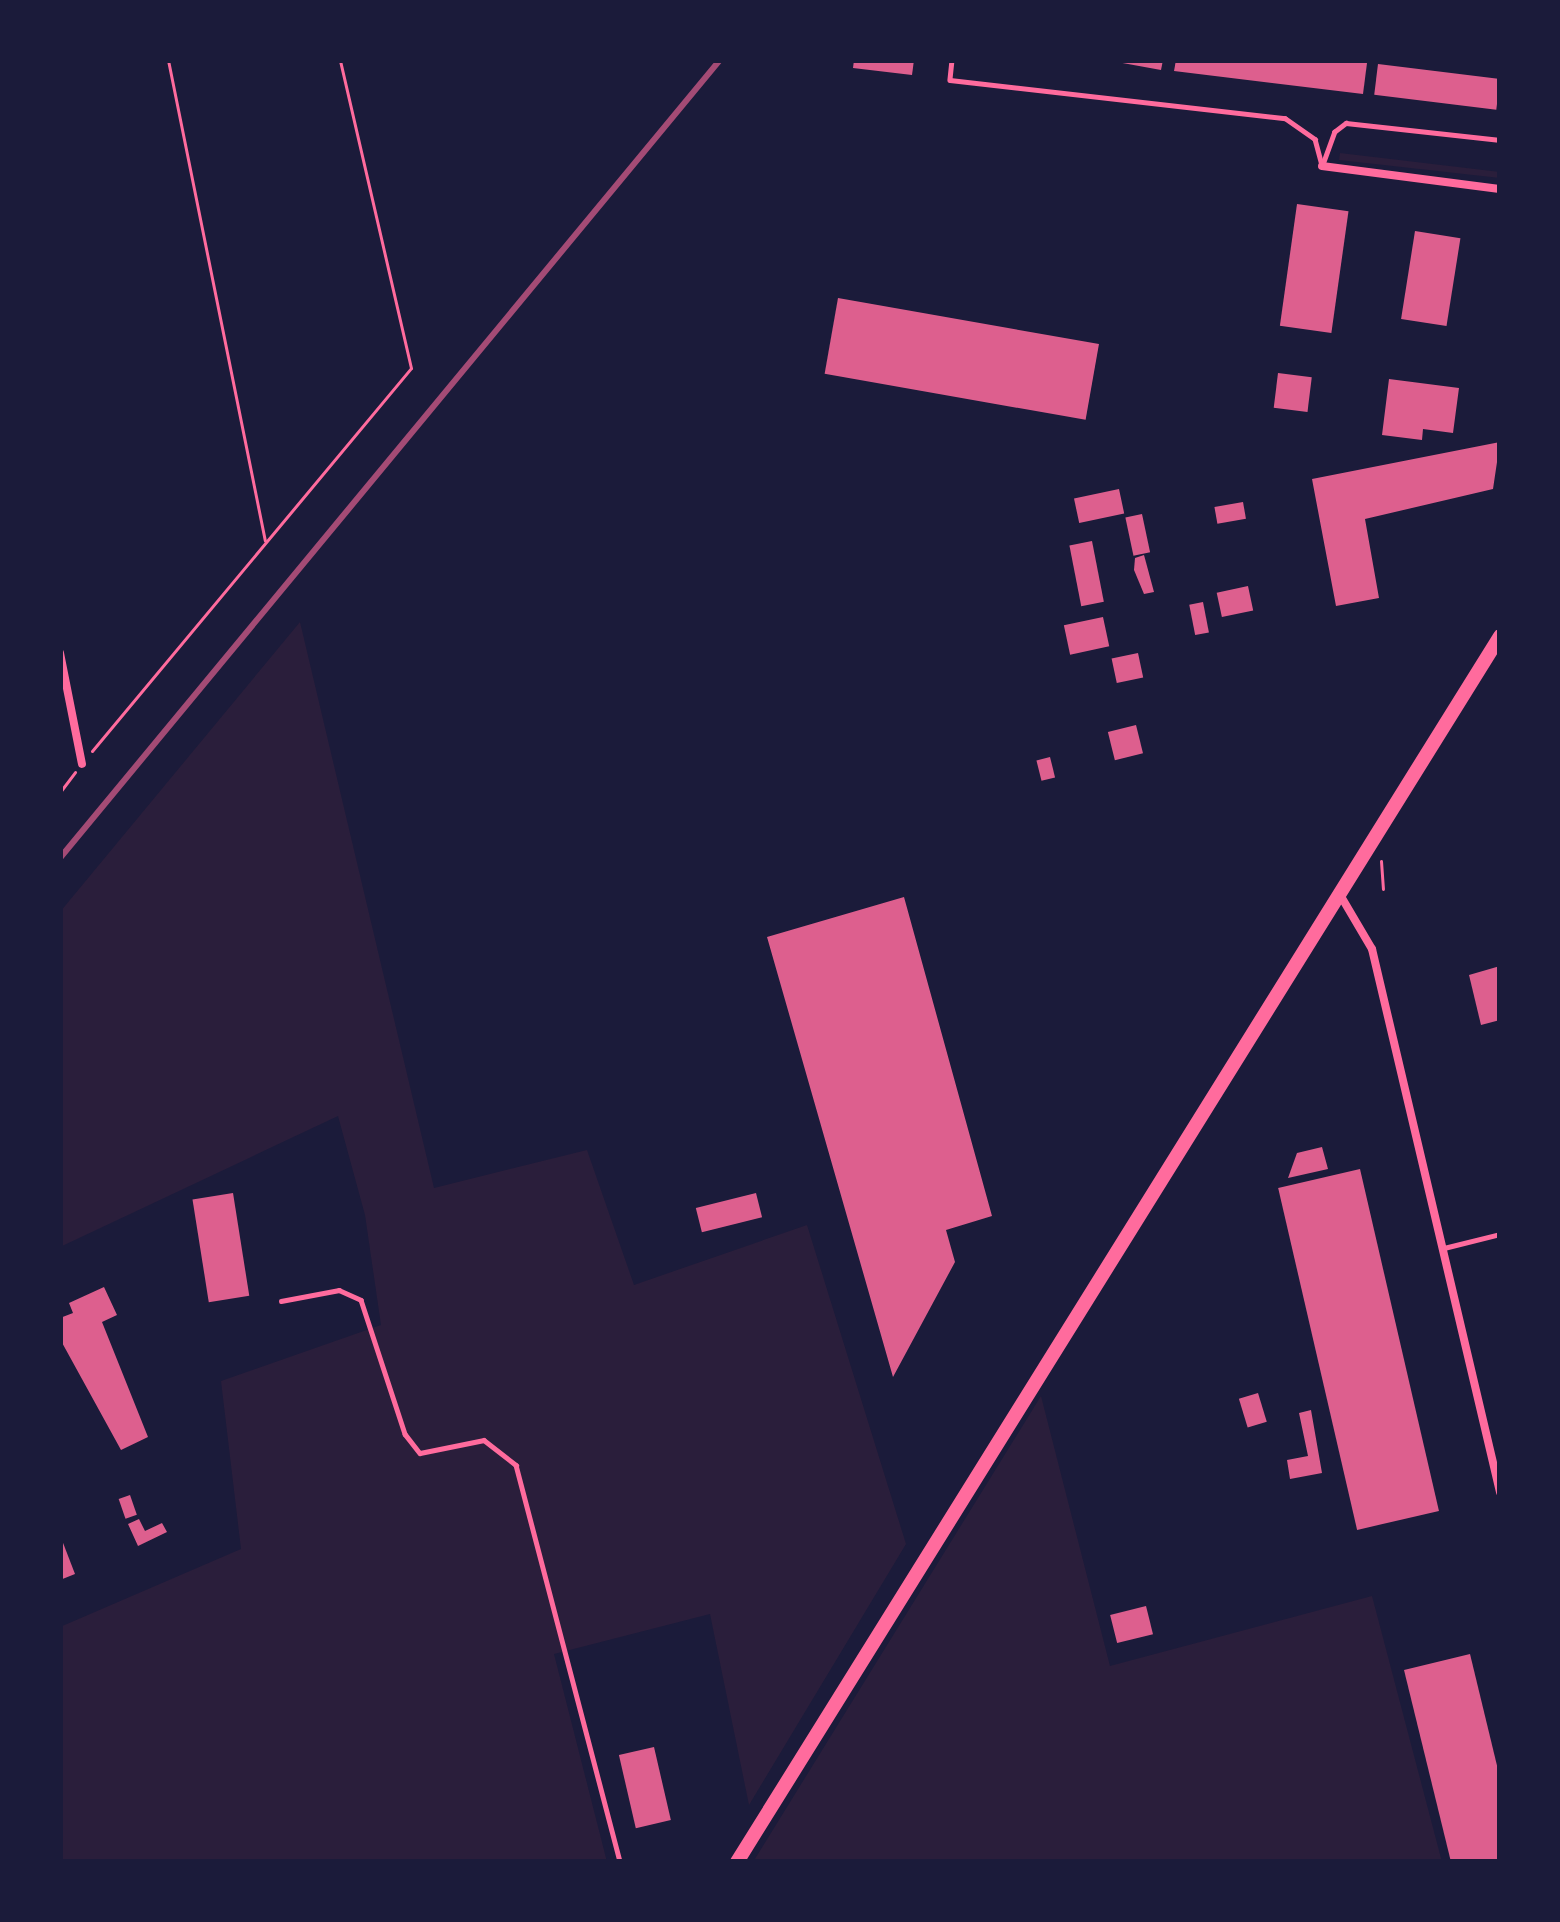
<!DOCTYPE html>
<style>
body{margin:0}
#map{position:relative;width:1560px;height:1922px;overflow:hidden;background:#1b1b3a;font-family:"Crimson Pro",serif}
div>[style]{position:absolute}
.green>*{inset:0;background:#2a1e3b}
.building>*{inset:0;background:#dd5f8e;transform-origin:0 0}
.path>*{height:3px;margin:-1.5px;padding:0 1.5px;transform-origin:1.5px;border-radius:1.5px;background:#ff6b9d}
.service>*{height:4.5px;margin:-2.25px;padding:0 2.25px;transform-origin:2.25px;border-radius:2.25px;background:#ff6b9d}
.minor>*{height:8px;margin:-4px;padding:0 4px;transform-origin:4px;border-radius:4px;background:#ff6b9d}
.primary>*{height:14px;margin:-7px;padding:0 7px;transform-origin:7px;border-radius:7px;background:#ff6b9d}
.rail>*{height:6px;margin:-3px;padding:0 3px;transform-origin:3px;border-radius:3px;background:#a44b75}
span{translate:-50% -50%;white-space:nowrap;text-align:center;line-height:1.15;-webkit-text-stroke:12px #1b1b3a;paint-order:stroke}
.frame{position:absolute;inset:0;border:63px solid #1b1b3a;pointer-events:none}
</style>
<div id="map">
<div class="green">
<div style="clip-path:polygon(1340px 153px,1500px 172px,1500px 178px,1339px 160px)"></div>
<div style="clip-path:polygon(300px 622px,434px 1188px,587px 1150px,634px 1285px,807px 1225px,906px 1544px,749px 1805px,710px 1614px,554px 1654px,607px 1862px,60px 1862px,60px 1627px,241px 1549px,221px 1381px,381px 1325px,365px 1215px,338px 1116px,60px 1247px,60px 912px)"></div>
<div style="clip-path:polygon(1041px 1396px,1110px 1666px,1372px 1596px,1442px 1862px,753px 1862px)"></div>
</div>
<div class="building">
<div style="clip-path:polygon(854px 60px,914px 60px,912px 75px,853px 68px)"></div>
<div style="clip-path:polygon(1106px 60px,1163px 60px,1161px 70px)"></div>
<div style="clip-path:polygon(1176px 60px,1345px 60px,1367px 63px,1363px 94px,1174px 71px)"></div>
<div style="left:1378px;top:64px;width:123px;height:31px;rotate:7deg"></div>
<div style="left:1297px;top:204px;width:52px;height:123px;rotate:8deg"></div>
<div style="left:1415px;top:231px;width:46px;height:89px;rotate:9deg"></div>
<div style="left:838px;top:298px;width:265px;height:77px;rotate:10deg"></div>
<div style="left:1278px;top:373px;width:34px;height:35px;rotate:7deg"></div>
<div style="clip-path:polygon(1389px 379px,1459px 388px,1453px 433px,1423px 429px,1422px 440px,1382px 435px)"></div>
<div style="clip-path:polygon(1500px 442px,1493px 489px,1365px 519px,1379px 598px,1336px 606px,1312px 479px)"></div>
<div style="left:1119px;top:489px;width:25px;height:46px;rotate:78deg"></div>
<div style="left:1243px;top:502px;width:17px;height:29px;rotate:80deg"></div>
<div style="left:1142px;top:514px;width:39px;height:17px;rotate:78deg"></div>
<div style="left:1092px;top:541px;width:62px;height:23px;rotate:79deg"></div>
<div style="clip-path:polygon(1144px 555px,1154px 592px,1144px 594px,1134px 570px,1135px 558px)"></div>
<div style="left:1248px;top:586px;width:25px;height:32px;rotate:78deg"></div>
<div style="left:1203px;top:602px;width:31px;height:14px;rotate:79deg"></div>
<div style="left:1103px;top:617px;width:30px;height:40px;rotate:78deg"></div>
<div style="left:1138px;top:653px;width:25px;height:27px;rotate:78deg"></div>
<div style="left:1136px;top:725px;width:29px;height:29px;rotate:76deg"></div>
<div style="left:1050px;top:757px;width:21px;height:14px;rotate:76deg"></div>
<div style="clip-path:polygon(904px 897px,992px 1216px,946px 1230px,955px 1262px,893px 1377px,767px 937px)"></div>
<div style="clip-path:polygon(1500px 966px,1500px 1020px,1481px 1025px,1469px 975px)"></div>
<div style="clip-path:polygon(1322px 1147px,1328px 1169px,1288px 1178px,1297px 1153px)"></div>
<div style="left:1360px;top:1169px;width:351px;height:84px;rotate:77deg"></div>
<div style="left:233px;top:1193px;width:104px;height:41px;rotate:81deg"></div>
<div style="left:756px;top:1193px;width:25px;height:62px;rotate:76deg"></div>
<div style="clip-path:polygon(104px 1287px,117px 1315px,102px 1322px,148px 1437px,121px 1450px,60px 1339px,60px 1318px,73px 1313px,69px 1303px)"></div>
<div style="left:1258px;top:1393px;width:30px;height:20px;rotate:73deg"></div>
<div style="clip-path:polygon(1311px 1410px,1322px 1473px,1290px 1479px,1287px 1460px,1308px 1456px,1299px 1413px)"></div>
<div style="left:130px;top:1495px;width:21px;height:12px;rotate:71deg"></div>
<div style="clip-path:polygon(139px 1519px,145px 1531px,162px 1523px,167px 1532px,138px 1546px,128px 1524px)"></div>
<div style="clip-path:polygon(60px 1535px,75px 1574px,60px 1580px)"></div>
<div style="left:1146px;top:1606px;width:29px;height:37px;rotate:76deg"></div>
<div style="clip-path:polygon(1470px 1654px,1500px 1778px,1500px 1862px,1451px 1862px,1404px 1670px)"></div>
<div style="left:654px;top:1747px;width:75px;height:36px;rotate:77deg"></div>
</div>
<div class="path">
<div style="left:168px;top:60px;width:490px;rotate:78.6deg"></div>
<div style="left:92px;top:751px;width:498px;rotate:-50.2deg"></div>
<div style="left:411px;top:368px;width:316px;rotate:-103deg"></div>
<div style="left:60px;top:792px;width:25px;rotate:-53deg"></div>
<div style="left:1381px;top:861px;width:28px;rotate:86deg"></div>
</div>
<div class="service">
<div style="left:952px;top:60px;width:20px;rotate:96deg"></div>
<div style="left:950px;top:80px;width:337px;rotate:6.5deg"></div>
<div style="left:1285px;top:118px;width:37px;rotate:35deg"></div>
<div style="left:1315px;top:139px;width:28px;rotate:75deg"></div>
<div style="left:1323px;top:163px;width:33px;rotate:-70deg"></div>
<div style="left:1334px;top:132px;width:15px;rotate:-37deg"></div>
<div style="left:1346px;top:123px;width:155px;rotate:6.3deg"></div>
<div style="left:1444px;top:1248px;width:58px;rotate:-14deg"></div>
<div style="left:281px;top:1301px;width:59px;rotate:-10.7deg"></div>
<div style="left:339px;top:1290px;width:24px;rotate:24deg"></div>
<div style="left:361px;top:1300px;width:141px;rotate:71.8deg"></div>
<div style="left:405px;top:1434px;width:24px;rotate:52deg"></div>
<div style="left:420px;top:1453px;width:65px;rotate:-11.5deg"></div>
<div style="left:484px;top:1440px;width:41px;rotate:38deg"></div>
<div style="left:516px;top:1465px;width:410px;rotate:75.3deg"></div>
</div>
<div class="minor">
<div style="left:1322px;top:166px;width:179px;rotate:7.4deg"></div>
<div style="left:60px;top:653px;width:113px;rotate:78.8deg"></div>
<div style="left:1339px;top:893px;width:65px;rotate:59.5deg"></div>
<div style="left:1372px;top:949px;width:558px;rotate:76.74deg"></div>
</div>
<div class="primary">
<div style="left:737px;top:1862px;width:1444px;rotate:-58.1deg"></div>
</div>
<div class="rail">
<div style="left:60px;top:858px;width:1036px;rotate:-50.41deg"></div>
</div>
<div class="frame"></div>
</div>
